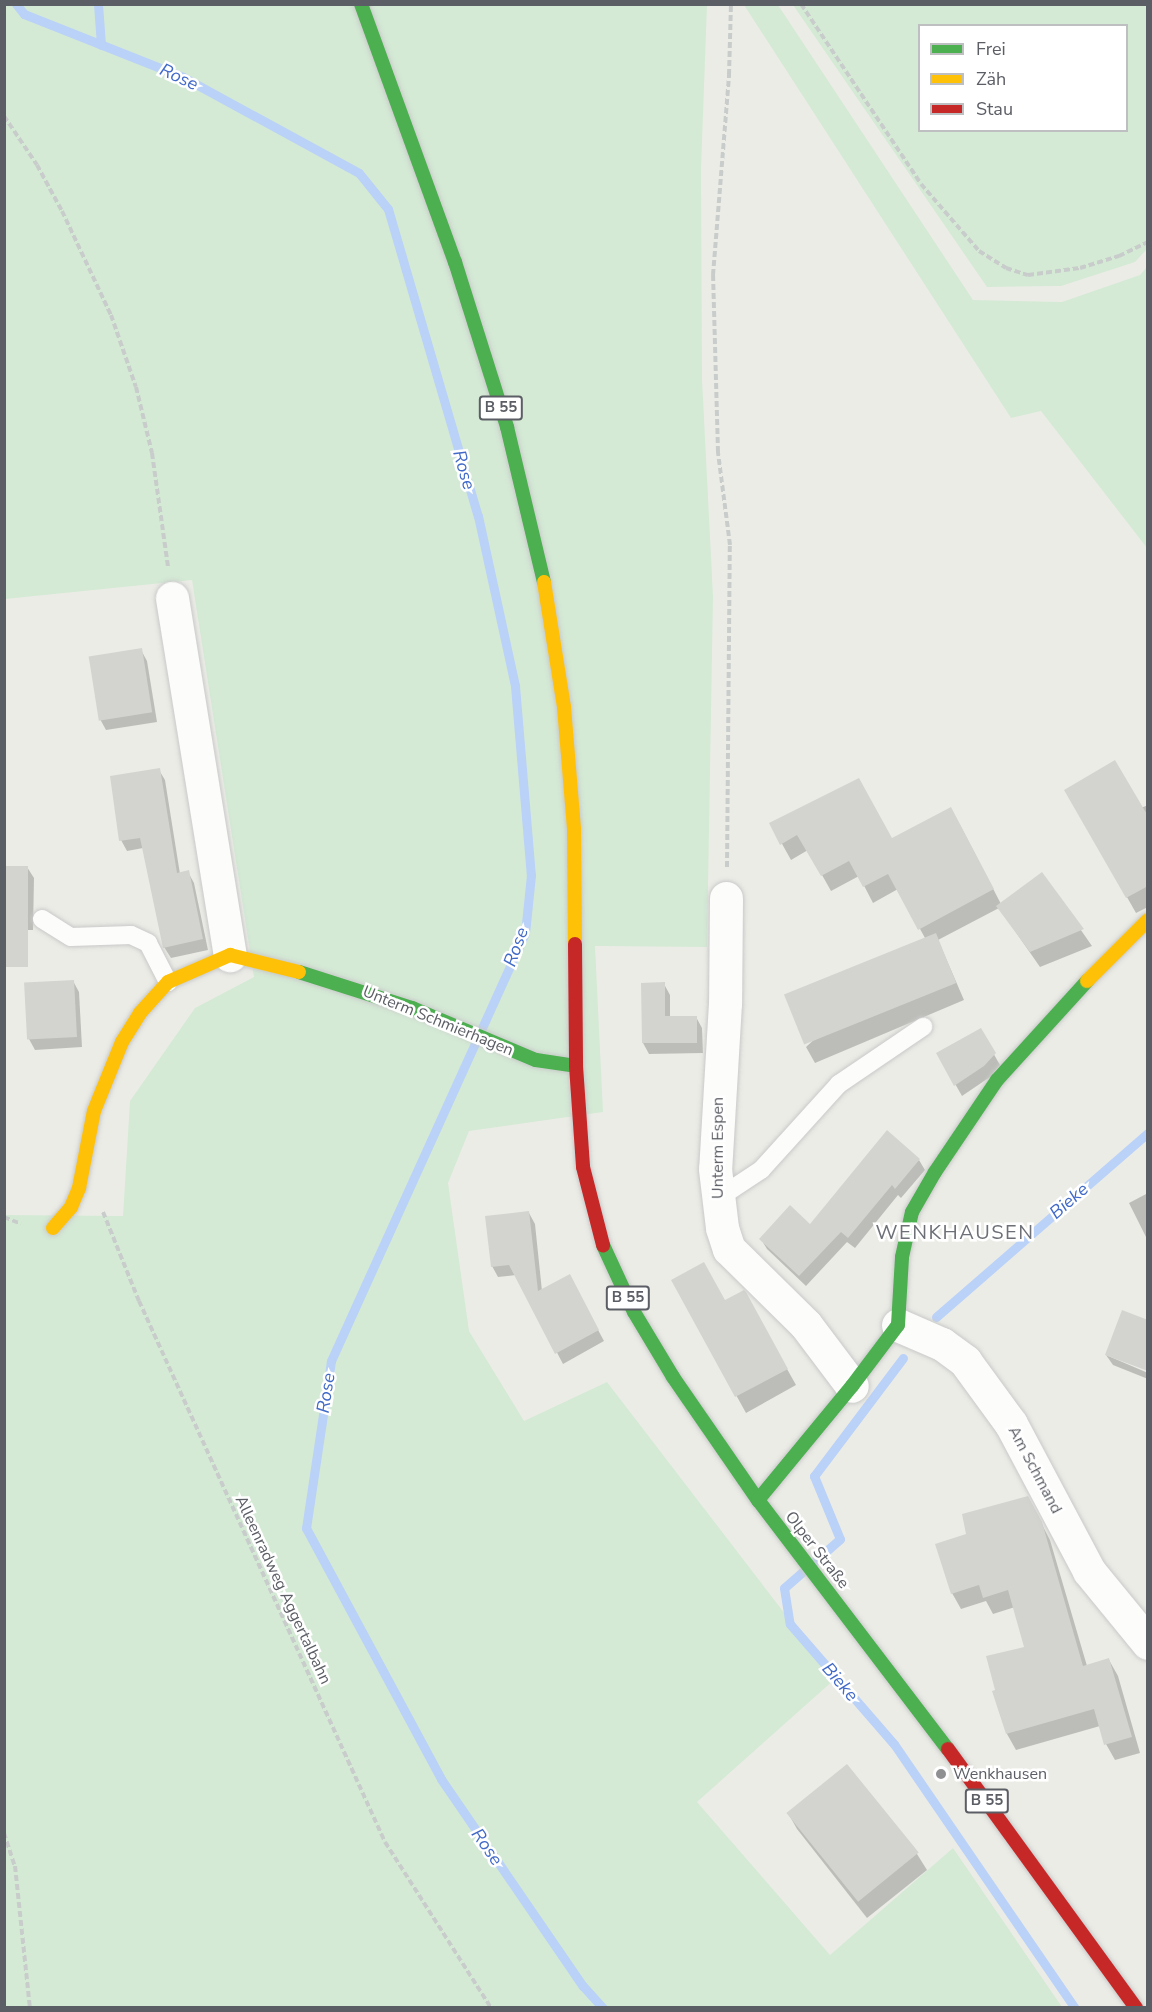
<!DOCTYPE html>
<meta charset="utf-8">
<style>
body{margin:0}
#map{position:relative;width:1152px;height:2012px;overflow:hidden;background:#ecece7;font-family:"Nunito Sans",sans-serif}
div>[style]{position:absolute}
.green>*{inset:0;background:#d4ead5}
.shadow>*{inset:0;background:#0003}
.stream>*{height:9px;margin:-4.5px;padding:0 4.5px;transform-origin:4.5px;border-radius:4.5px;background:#bad1f8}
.building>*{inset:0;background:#d3d3d0;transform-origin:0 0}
.path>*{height:4px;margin-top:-2px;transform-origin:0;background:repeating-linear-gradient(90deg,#c8cdcb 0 6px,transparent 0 9px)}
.roads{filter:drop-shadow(0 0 2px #c9cac9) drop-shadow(0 0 2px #c9cac9)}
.lane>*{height:18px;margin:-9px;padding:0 9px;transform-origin:9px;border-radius:9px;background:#fcfcfb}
.street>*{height:33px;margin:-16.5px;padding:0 16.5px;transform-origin:16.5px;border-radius:16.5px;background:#fcfcfb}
.fast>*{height:14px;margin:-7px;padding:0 7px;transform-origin:7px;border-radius:7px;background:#4caf50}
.slow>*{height:14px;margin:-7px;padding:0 7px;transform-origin:7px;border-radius:7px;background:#ffc107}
.jam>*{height:14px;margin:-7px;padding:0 7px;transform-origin:7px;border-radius:7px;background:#c62828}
.dots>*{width:16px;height:16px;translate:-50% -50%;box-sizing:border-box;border:3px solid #fff;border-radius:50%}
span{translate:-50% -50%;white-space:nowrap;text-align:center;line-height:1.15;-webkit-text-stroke:5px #fff;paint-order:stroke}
.shield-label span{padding:2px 4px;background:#fff;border:2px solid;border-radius:4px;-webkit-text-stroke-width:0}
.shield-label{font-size:15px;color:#5c5e65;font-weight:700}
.street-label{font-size:16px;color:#5c5e65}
.poi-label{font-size:16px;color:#5c5e65}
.left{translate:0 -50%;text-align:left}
.water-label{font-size:18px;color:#416ac8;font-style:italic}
.quarter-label{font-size:20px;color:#6d7077;letter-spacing:1.5px}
.frame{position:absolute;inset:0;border:6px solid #5c5e65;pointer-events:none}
.legend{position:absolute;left:918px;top:24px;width:210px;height:108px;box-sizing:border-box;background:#fff;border:2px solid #bebfc1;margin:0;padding:8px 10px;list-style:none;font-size:18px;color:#5c5e65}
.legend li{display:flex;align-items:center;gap:12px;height:30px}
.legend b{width:30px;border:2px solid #bebfc1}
</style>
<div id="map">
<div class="green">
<div style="clip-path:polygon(5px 5px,707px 5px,701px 169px,702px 379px,713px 596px,707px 947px,595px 946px,603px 1112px,469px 1131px,448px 1183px,469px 1331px,524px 1421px,607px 1382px,835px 1679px,697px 1802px,830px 1955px,953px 1848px,1062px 2007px,5px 2007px,5px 1215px,123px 1216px,130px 1101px,195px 1008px,254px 977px,192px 580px,5px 599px)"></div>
<div style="clip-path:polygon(744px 5px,778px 5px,973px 300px,1062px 302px,1140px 275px,1147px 267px,1147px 548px,1041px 411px,1011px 418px)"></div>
<div style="clip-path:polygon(evenodd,793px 5px,1147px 5px,1147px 249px,1135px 262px,1061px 286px,987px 287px,793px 5px,920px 26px,1126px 26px,1126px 130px,920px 130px,920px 26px)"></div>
</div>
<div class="shadow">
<div style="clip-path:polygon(141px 650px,147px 661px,157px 722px,106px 730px,100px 719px)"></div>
<div style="clip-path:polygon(159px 770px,165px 780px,180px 874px,188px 872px,194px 883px,208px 950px,171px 958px,164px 947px,143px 848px,127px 851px,121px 840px)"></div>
<div style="clip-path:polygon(1066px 790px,1141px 808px,1148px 805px,1148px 907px,1136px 913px)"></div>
<div style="clip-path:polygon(771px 824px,891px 840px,960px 825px,1001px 904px,1042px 874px,1092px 946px,1040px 967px,999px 908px,938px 940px,964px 1000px,815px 1063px,806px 1047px,925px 938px,898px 889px,873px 903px,859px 876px,831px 891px,808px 850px,791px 860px)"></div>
<div style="clip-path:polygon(27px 867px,34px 878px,33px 930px,4px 930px)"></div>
<div style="clip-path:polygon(73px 981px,79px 992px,82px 1047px,35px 1050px,29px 1039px)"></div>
<div style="clip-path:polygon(664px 984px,670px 995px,670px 1017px,696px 1017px,702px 1028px,703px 1053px,649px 1054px,643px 1043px)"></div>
<div style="clip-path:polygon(980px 1030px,1000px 1065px,990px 1077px,962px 1096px,938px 1054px)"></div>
<div style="clip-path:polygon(919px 1160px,925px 1170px,901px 1198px,898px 1195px,855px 1248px,847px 1242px,806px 1286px,767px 1249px,761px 1239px,810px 1226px)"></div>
<div style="clip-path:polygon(1148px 1193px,1148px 1241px,1129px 1203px)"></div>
<div style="clip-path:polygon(529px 1213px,535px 1224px,542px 1291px,575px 1287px,604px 1341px,563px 1364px,516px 1275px,498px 1277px,492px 1266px)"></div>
<div style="clip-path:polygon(673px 1281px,724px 1302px,754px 1310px,796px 1385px,746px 1413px)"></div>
<div style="clip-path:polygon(1106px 1355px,1148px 1373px,1148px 1379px,1113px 1365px)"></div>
<div style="clip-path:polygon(1036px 1513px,1050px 1540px,1087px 1666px,1109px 1660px,1118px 1676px,1140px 1753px,1115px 1760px,1106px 1744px,1100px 1726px,1016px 1750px,1007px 1734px,1026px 1648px,1015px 1607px,993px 1614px,986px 1601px,961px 1609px,952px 1593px)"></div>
<div style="clip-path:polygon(788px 1813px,917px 1854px,927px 1870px,867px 1918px,797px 1829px)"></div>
</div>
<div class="stream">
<div style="left:16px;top:4px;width:13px;rotate:51deg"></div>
<div style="left:24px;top:14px;width:171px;rotate:21.6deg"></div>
<div style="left:183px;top:77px;width:200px;rotate:28.6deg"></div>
<div style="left:359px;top:173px;width:46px;rotate:51.1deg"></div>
<div style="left:388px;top:209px;width:320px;rotate:73.7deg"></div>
<div style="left:478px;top:516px;width:174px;rotate:77.7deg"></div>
<div style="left:515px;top:686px;width:190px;rotate:85.2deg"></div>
<div style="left:531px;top:875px;width:58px;rotate:95.9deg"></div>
<div style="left:525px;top:933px;width:470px;rotate:114.4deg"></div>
<div style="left:331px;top:1361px;width:169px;rotate:98.5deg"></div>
<div style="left:306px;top:1528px;width:285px;rotate:61.7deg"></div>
<div style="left:441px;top:1779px;width:251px;rotate:55.6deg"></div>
<div style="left:583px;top:1986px;width:30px;rotate:48deg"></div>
<div style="left:98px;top:4px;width:41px;rotate:85.8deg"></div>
<div style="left:936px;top:1317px;width:281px;rotate:-41deg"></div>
<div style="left:903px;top:1358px;width:148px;rotate:127deg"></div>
<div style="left:814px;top:1476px;width:68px;rotate:67.6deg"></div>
<div style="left:840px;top:1539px;width:74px;rotate:138.8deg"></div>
<div style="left:784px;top:1588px;width:36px;rotate:81deg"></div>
<div style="left:790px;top:1624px;width:159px;rotate:49.1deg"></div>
<div style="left:894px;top:1744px;width:320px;rotate:55.6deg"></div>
</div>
<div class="building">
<div style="left:142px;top:648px;width:65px;height:54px;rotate:81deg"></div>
<div style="clip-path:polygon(1115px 760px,1148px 816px,1148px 886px,1126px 898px,1064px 790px)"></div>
<div style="clip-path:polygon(160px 768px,177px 873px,189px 870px,203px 939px,163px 948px,140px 838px,119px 841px,110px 776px)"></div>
<div style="clip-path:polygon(859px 778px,892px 838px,951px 807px,994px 889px,918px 930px,888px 874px,863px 887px,849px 861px,821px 876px,797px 835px,780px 845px,769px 823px)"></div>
<div style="left:4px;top:866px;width:24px;height:101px"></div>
<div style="clip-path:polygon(1042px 872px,1084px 929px,1030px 952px,996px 906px)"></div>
<div style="left:936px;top:933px;width:54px;height:164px;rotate:68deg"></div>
<div style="left:74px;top:980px;width:57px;height:50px;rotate:87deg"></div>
<div style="clip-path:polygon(665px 982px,665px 1016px,697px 1016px,697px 1043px,642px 1043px,641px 983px)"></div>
<div style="clip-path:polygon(981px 1028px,996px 1053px,984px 1066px,954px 1086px,936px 1053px)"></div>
<div style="clip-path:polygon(887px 1130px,920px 1159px,895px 1189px,892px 1185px,848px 1238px,841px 1232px,799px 1276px,759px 1239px,790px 1205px,810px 1224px)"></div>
<div style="clip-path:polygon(529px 1211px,538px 1291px,570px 1274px,599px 1330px,555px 1354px,509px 1265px,491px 1267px,485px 1216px)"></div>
<div style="clip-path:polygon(704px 1262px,725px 1300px,744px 1290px,746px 1292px,788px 1369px,735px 1397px,671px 1280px)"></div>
<div style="clip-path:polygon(1122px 1310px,1148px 1320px,1148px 1371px,1105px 1355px)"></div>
<div style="clip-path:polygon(1028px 1496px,1042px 1522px,1083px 1666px,1109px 1658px,1132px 1737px,1104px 1745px,1094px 1709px,1006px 1734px,992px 1691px,995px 1690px,986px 1656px,1024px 1647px,1008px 1590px,983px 1598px,979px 1585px,951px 1594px,935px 1544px,966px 1534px,962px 1514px)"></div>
<div style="left:847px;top:1764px;width:114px;height:78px;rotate:51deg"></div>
</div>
<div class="path">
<div style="left:801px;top:4px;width:216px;rotate:56.3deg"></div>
<div style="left:921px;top:184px;width:89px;rotate:49.1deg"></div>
<div style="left:979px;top:251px;width:32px;rotate:32deg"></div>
<div style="left:1006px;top:268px;width:23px;rotate:18deg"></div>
<div style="left:1028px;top:275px;width:52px;rotate:-7.7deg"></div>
<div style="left:1080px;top:268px;width:41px;rotate:-17.1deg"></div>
<div style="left:1119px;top:256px;width:32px;rotate:-26deg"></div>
<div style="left:4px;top:116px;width:59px;rotate:56deg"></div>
<div style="left:37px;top:165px;width:52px;rotate:61.5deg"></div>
<div style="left:62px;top:211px;width:115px;rotate:64.8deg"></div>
<div style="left:111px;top:315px;width:76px;rotate:70.9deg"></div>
<div style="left:136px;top:387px;width:68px;rotate:76.4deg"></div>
<div style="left:152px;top:453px;width:115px;rotate:82deg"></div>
<div style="left:727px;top:867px;width:322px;rotate:-89.5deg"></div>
<div style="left:730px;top:545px;width:94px;rotate:-97.4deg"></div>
<div style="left:718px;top:452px;width:177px;rotate:-91.6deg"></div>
<div style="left:713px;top:275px;width:201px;rotate:-85.4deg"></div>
<div style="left:729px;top:75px;width:71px;rotate:-88.4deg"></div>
<div style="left:103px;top:1212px;width:96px;rotate:68deg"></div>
<div style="left:139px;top:1301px;width:594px;rotate:65.55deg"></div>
<div style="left:385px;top:1842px;width:197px;rotate:57.4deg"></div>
<div style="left:4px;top:1217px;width:18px;rotate:22deg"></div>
<div style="left:4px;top:1833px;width:35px;rotate:72deg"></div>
<div style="left:15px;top:1866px;width:143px;rotate:84deg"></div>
</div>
<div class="roads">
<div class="lane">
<div style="left:42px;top:919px;width:34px;rotate:32deg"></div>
<div style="left:71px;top:937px;width:60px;rotate:-1.9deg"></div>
<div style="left:131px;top:935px;width:19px;rotate:25deg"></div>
<div style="left:148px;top:943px;width:44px;rotate:62.9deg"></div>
<div style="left:717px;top:1199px;width:53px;rotate:-33.4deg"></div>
<div style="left:761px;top:1170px;width:116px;rotate:-47.8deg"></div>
<div style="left:839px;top:1084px;width:102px;rotate:-34.2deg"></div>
</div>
<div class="street">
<div style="left:172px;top:598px;width:362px;rotate:80.8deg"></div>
<div style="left:726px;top:898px;width:105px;rotate:90.5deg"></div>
<div style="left:725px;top:1003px;width:166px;rotate:93.4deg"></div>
<div style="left:715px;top:1169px;width:59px;rotate:83.2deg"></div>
<div style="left:722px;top:1228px;width:22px;rotate:72deg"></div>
<div style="left:729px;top:1249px;width:108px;rotate:44.6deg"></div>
<div style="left:806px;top:1325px;width:76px;rotate:53deg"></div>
<div style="left:898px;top:1325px;width:48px;rotate:23.4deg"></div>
<div style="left:942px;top:1344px;width:29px;rotate:36deg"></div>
<div style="left:965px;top:1361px;width:78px;rotate:53.9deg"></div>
<div style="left:1011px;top:1424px;width:166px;rotate:62deg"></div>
<div style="left:1089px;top:1571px;width:93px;rotate:50.7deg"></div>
</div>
<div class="fast">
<div style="left:361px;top:4px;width:275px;rotate:70deg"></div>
<div style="left:455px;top:262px;width:173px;rotate:72.5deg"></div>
<div style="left:507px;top:427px;width:159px;rotate:76.6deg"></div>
<div style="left:299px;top:972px;width:119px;rotate:17.7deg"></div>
<div style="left:412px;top:1008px;width:134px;rotate:22.8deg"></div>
<div style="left:536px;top:1060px;width:40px;rotate:8.5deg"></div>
<div style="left:603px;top:1245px;width:74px;rotate:65.2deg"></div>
<div style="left:634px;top:1312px;width:76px;rotate:59deg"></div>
<div style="left:673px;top:1377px;width:150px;rotate:55.4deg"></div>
<div style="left:758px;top:1500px;width:313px;rotate:52.7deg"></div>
<div style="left:758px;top:1500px;width:148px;rotate:-50.5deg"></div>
<div style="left:852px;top:1386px;width:76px;rotate:-53deg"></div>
<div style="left:898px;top:1325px;width:68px;rotate:-86.6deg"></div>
<div style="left:902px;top:1257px;width:46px;rotate:-77.5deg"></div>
<div style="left:912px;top:1212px;width:46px;rotate:-60.1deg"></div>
<div style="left:935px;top:1172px;width:111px;rotate:-56deg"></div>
<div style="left:997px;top:1080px;width:134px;rotate:-47.7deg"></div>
</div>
<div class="slow">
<div style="left:544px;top:582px;width:127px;rotate:80.9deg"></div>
<div style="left:564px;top:707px;width:122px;rotate:85.3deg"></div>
<div style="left:574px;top:829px;width:115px;rotate:89.5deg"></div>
<div style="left:1087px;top:981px;width:86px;rotate:-45deg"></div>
<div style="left:53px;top:1228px;width:28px;rotate:-49deg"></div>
<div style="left:71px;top:1207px;width:21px;rotate:-67deg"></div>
<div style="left:79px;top:1188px;width:78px;rotate:-79deg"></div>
<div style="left:94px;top:1111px;width:74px;rotate:-67.9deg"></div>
<div style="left:122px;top:1042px;width:34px;rotate:-58deg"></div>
<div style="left:140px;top:1013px;width:42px;rotate:-47.9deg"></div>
<div style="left:168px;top:982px;width:68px;rotate:-23.5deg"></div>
<div style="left:230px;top:955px;width:71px;rotate:13.8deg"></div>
</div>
<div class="jam">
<div style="left:575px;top:944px;width:122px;rotate:89.5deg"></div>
<div style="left:576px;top:1066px;width:101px;rotate:86deg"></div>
<div style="left:583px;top:1167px;width:81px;rotate:75.6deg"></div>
<div style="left:948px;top:1749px;width:320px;rotate:54deg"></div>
</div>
</div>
<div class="dots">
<div style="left:941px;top:1774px;background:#8e9092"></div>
</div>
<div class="shield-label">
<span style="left:501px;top:408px">B 55</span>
<span style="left:628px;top:1298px">B 55</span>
<span style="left:987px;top:1801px">B 55</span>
</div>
<div class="street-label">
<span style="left:438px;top:1021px;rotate:22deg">Unterm Schmierhagen</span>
<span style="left:718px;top:1148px;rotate:-90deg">Unterm Espen</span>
<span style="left:1035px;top:1470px;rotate:62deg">Am Schmand</span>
<span style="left:817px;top:1550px;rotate:52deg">Olper Straße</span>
<span style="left:283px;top:1590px;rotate:65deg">Alleenradweg Aggertalbahn</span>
</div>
<div class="poi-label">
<span class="left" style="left:953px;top:1774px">Wenkhausen</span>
</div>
<div class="water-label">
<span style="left:179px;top:77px;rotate:25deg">Rose</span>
<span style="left:464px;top:470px;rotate:74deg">Rose</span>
<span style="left:516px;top:947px;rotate:-70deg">Rose</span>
<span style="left:1069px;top:1201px;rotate:-41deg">Bieke</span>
<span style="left:326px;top:1393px;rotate:-81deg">Rose</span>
<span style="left:840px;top:1682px;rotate:49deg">Bieke</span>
<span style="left:487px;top:1847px;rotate:55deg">Rose</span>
</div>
<div class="quarter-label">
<span style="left:955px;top:1232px">WENKHAUSEN</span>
</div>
<div class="frame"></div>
<ul class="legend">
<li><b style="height:8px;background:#4caf50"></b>Frei</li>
<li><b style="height:8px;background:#ffc107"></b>Zäh</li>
<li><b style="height:8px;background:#c62828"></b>Stau</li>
</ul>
</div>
